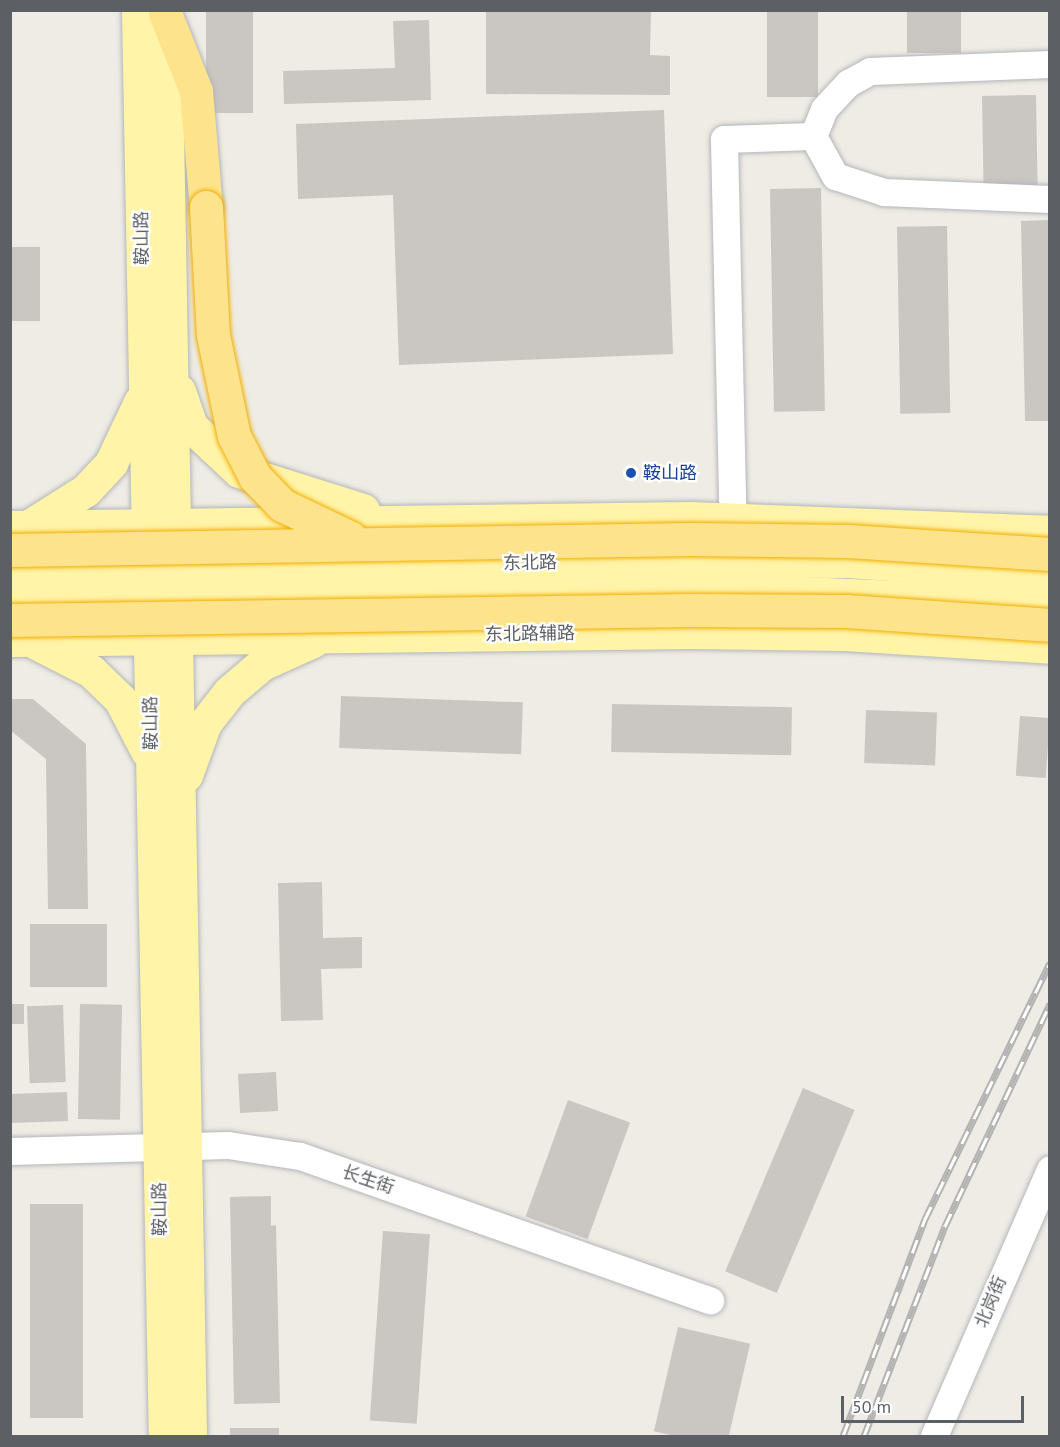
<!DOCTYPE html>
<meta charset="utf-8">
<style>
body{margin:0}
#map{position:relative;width:1060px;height:1447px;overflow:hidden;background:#eeece4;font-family:"PT Sans","Noto Sans SC",sans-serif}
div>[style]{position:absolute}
.building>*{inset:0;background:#cac6c1;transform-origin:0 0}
.roads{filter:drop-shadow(0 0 2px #b4b6bb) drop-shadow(0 0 2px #b4b6bb)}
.minor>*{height:27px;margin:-13.5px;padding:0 13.5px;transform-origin:13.5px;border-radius:13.5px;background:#fff}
.major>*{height:33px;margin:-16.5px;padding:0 16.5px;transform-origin:16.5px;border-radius:16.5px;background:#fff4a8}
.highway>*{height:33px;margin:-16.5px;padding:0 16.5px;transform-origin:16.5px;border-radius:16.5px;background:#fde48c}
.rail>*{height:7px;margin-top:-3.5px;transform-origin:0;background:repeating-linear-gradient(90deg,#fff 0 14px,#b3b3b4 0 28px);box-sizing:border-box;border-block:2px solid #b3b3b4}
.bridges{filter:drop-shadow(0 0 2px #f2ae00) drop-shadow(0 0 2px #f2ae00)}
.highway-bridge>*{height:33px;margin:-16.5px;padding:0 16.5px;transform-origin:16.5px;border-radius:16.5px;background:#fde48c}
.dots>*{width:16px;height:16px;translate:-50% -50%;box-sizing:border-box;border:3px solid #fff;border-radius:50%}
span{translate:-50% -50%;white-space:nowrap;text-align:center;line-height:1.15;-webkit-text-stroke:4.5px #fff;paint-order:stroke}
.street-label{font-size:18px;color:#5c5f64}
.transit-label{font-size:18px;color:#164399}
.left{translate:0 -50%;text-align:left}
.frame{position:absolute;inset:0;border:12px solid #5c5f64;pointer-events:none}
.scale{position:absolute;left:841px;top:1396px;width:183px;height:27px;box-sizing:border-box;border:3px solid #5c5f64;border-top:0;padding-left:8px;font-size:18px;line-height:21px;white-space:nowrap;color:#5c5f64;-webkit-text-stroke:4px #fff;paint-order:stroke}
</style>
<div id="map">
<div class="building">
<div style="left:206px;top:10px;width:47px;height:103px"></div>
<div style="clip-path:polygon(486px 10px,651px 10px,650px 55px,670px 56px,670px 95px,486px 94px)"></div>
<div style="left:767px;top:10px;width:51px;height:87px"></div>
<div style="left:907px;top:10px;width:54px;height:43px"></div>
<div style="clip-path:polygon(429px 20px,431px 100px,284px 104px,283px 71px,395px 68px,393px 21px)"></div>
<div style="left:1036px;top:95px;width:91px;height:54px;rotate:89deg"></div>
<div style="clip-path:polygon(664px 110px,673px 354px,399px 365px,393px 195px,298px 199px,296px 124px)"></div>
<div style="left:821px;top:188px;width:223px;height:51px;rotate:89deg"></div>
<div style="clip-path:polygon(1050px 220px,1050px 421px,1025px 421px,1021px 221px)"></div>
<div style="left:947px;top:226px;width:187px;height:50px;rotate:89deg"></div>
<div style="left:10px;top:247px;width:30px;height:74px"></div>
<div style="left:341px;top:696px;width:182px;height:52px;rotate:2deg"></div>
<div style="clip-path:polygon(10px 699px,33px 699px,86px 744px,88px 909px,48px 909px,46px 759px,10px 730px)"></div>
<div style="left:612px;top:704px;width:180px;height:48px;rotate:1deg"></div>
<div style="left:866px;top:710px;width:71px;height:53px;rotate:2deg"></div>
<div style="left:1020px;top:716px;width:30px;height:60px;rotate:4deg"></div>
<div style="clip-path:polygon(322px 882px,323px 938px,362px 937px,362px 968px,321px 969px,323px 1020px,281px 1021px,278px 883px)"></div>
<div style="left:107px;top:924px;width:63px;height:77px;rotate:90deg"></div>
<div style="left:10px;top:1004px;width:14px;height:20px"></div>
<div style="left:80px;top:1004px;width:42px;height:115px;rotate:1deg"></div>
<div style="left:63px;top:1005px;width:77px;height:36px;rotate:88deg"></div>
<div style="left:276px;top:1072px;width:39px;height:38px;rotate:87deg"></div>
<div style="left:803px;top:1088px;width:56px;height:199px;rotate:23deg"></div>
<div style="left:67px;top:1092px;width:29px;height:57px;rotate:88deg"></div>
<div style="left:568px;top:1100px;width:66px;height:124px;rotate:20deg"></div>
<div style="clip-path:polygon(271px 1196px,271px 1226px,276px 1225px,280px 1403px,234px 1404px,230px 1197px)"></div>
<div style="left:30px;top:1204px;width:53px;height:214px"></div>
<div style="left:383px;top:1231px;width:47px;height:190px;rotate:4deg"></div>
<div style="left:678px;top:1327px;width:74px;height:107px;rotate:13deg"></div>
<div style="left:279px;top:1428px;width:8px;height:49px;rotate:90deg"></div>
</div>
<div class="roads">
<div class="minor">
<div style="left:1050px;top:64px;width:180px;rotate:177.8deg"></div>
<div style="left:870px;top:71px;width:25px;rotate:151deg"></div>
<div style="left:848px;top:83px;width:35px;rotate:133deg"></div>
<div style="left:824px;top:109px;width:29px;rotate:112deg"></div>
<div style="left:813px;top:136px;width:46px;rotate:61.2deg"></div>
<div style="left:835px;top:176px;width:52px;rotate:18.1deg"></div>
<div style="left:884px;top:192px;width:166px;rotate:2.4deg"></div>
<div style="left:733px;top:538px;width:399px;rotate:-91.3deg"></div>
<div style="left:724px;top:139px;width:89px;rotate:-1.9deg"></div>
<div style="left:10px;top:1151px;width:218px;rotate:-1.6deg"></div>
<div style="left:228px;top:1145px;width:73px;rotate:8.7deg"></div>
<div style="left:300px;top:1156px;width:435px;rotate:19.4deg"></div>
<div style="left:934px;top:1436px;width:291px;rotate:-66.5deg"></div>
</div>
<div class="major">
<div style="left:138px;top:10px;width:1426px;rotate:88.92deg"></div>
<div style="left:165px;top:15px;width:1421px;rotate:88.99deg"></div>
<div style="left:179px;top:391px;width:37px;rotate:71deg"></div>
<div style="left:191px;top:426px;width:66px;rotate:43.2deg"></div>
<div style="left:239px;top:471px;width:130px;rotate:17.5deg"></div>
<div style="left:31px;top:525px;width:65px;rotate:-32.5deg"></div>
<div style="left:86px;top:490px;width:37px;rotate:-47deg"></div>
<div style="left:111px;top:463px;width:68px;rotate:-64.6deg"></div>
<div style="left:10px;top:527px;width:680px;rotate:-0.76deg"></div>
<div style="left:690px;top:518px;width:360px;rotate:2.2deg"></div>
<div style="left:10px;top:572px;width:680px;rotate:-1.01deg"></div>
<div style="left:690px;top:560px;width:157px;rotate:0.4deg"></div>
<div style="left:847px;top:561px;width:203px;rotate:3.9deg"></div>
<div style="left:10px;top:599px;width:679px;rotate:-0.93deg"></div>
<div style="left:689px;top:588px;width:361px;rotate:2.5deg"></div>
<div style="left:10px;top:640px;width:679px;rotate:-0.68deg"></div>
<div style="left:689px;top:632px;width:156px;rotate:0.7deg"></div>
<div style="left:845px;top:634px;width:205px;rotate:3.6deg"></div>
<div style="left:36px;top:643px;width:62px;rotate:27deg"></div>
<div style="left:91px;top:671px;width:40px;rotate:44deg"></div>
<div style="left:120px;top:699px;width:59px;rotate:62.6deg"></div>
<div style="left:186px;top:775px;width:55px;rotate:-69.9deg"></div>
<div style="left:205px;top:723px;width:39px;rotate:-52deg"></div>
<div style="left:229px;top:692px;width:43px;rotate:-40.3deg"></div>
<div style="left:262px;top:664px;width:56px;rotate:-24.3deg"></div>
</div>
<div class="highway">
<div style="left:165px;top:13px;width:84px;rotate:68.3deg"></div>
<div style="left:196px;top:91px;width:116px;rotate:85.1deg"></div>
</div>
</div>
<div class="rail">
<div style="left:843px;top:1436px;width:232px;rotate:-69.3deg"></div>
<div style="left:925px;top:1219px;width:285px;rotate:-64deg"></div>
<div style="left:864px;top:1436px;width:225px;rotate:-68.9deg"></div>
<div style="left:945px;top:1226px;width:246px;rotate:-64.7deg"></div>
</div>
<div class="bridges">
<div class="highway-bridge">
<div style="left:206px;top:207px;width:128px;rotate:86.9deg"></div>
<div style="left:213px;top:335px;width:103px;rotate:78.3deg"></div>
<div style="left:234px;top:436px;width:46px;rotate:62.9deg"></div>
<div style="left:255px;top:477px;width:39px;rotate:46deg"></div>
<div style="left:282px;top:505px;width:76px;rotate:25.6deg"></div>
<div style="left:10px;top:550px;width:680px;rotate:-0.93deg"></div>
<div style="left:690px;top:539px;width:158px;rotate:0.7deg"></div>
<div style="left:848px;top:541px;width:202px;rotate:3.7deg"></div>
<div style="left:10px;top:620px;width:679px;rotate:-0.84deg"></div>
<div style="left:689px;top:610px;width:157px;rotate:0.4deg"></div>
<div style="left:846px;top:611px;width:204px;rotate:3.9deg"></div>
</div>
</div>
<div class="dots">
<div style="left:631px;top:473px;background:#1a4fb4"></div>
</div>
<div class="street-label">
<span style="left:142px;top:238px;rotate:-91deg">鞍山路</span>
<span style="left:530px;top:563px;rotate:-1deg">东北路</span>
<span style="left:530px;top:634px;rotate:-1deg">东北路辅路</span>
<span style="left:151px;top:723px;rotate:-91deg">鞍山路</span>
<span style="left:368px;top:1180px;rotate:19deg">长生街</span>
<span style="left:160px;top:1209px;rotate:-91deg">鞍山路</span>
<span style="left:991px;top:1302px;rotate:-67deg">北岗街</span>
</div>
<div class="transit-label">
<span class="left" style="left:643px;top:473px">鞍山路</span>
</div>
<div class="frame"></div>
<div class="scale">50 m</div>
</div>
